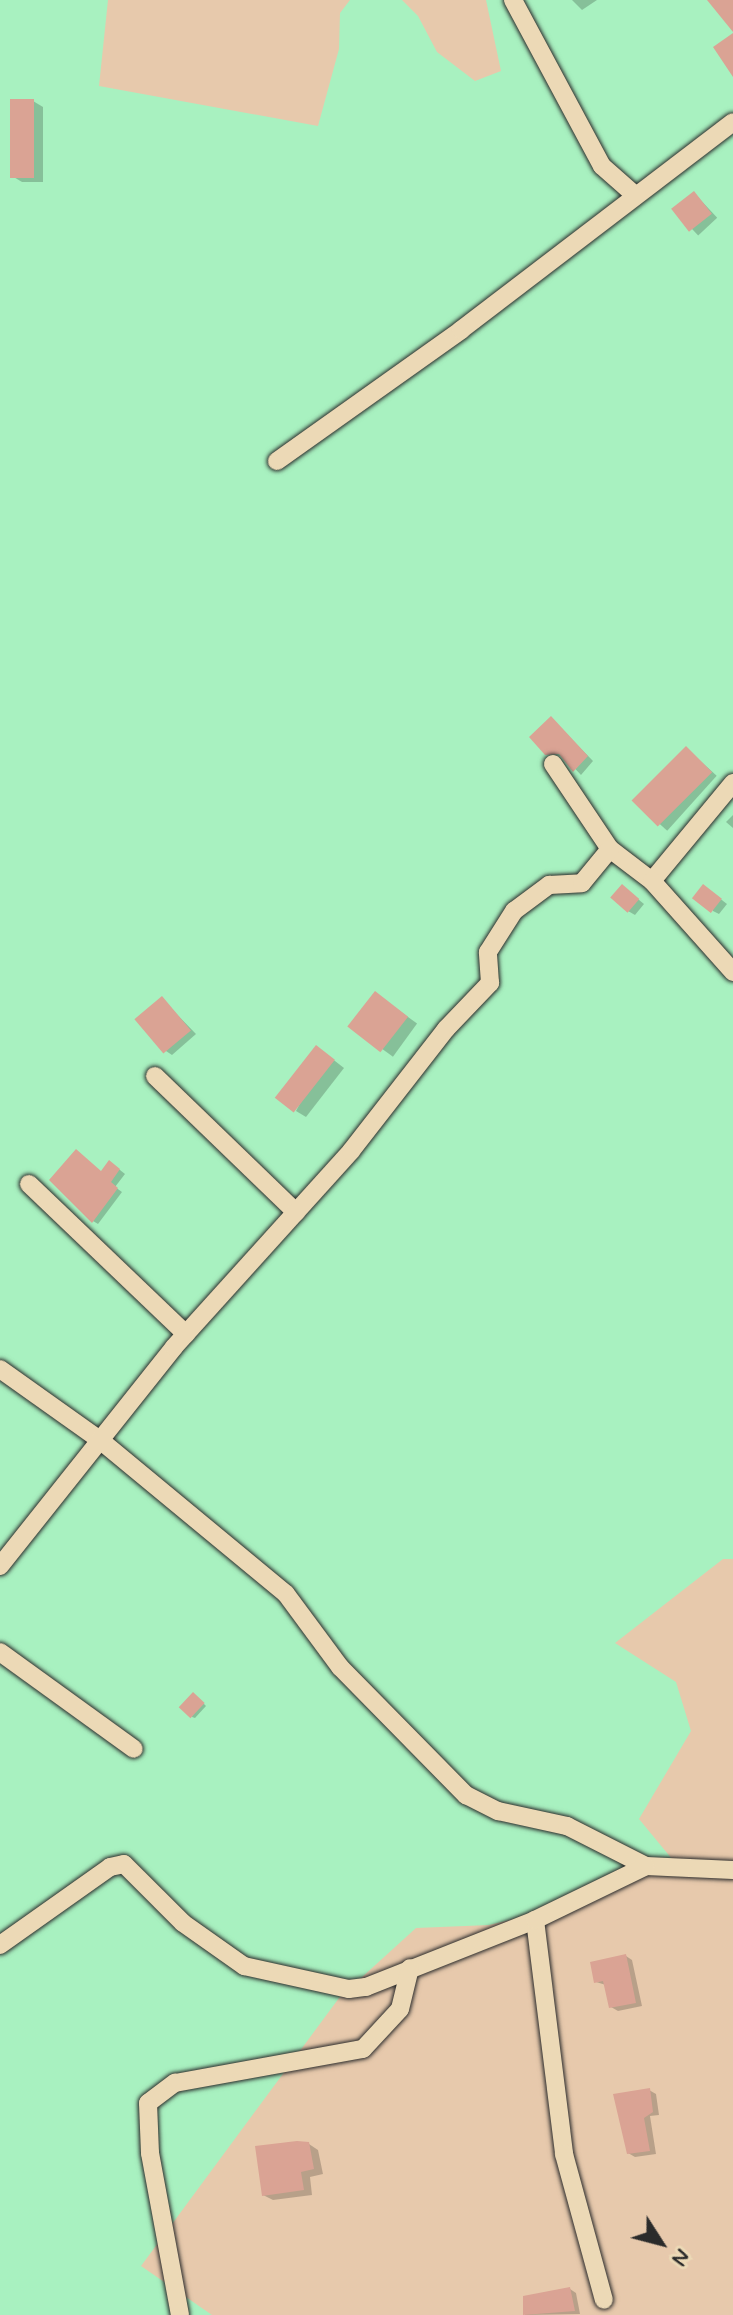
<!DOCTYPE html>
<style>
body{margin:0}
#map{position:relative;width:733px;height:2315px;overflow:hidden;background:#e7c9ac;font-family:Mynerve,sans-serif}
div>[style]{position:absolute}
.green>*{inset:0;background:#a8f1c0}
.shadow>*{inset:0;background:#0003;transform-origin:0 0}
.building>*{inset:0;background:#daa394;transform-origin:0 0}
.roads{filter:drop-shadow(0 0 2px #2b2b2b) drop-shadow(0 0 2px #2b2b2b)}
.street>*{height:18px;margin:-9px;padding:0 9px;transform-origin:9px;border-radius:9px;background:#ecd9b6}
span{translate:-50% -50%;white-space:nowrap;text-align:center;line-height:1.15;-webkit-text-stroke:6px #ecd9b6;paint-order:stroke}
.north{position:absolute;left:621px;top:2203px;width:80px;height:80px;-webkit-text-stroke:6px #ecd9b6;paint-order:stroke;rotate:126deg;font-size:22px;font-weight:700;line-height:32px;text-align:center;color:#2b2b2b}
.north::after{content:'';display:block;margin:auto;width:28px;height:36px;background:#2b2b2b;clip-path:polygon(50% 0,100% 100%,50% 72%,0 100%)}
</style>
<div id="map">
<div class="green">
<div style="clip-path:polygon(0 0,108px 0,99px 86px,318px 126px,339px 49px,340px 13px,350px 0,402px 0,418px 16px,437px 52px,475px 81px,501px 71px,486px 0,733px 0,733px 1559px,723px 1559px,615px 1643px,676px 1682px,691px 1731px,639px 1819px,672px 1859px,588px 1901px,489px 1925px,416px 1928px,339px 1998px,141px 2266px,212px 2315px,0 2315px)"></div>
</div>
<div class="shadow">
<div style="clip-path:polygon(572px 0,597px 0,582px 10px)"></div>
<div style="clip-path:polygon(33px 101px,43px 107px,43px 182px,22px 182px,12px 176px)"></div>
<div style="left:694px;top:193px;width:34px;height:26px;rotate:47deg"></div>
<div style="clip-path:polygon(551px 718px,593px 761px,581px 775px,564px 757px,547px 753px)"></div>
<div style="left:687px;top:749px;width:40px;height:74px;rotate:42deg"></div>
<div style="clip-path:polygon(733px 815px,733px 828px,726px 822px)"></div>
<div style="clip-path:polygon(622px 886px,644px 904px,635px 915px,628px 911px)"></div>
<div style="clip-path:polygon(709px 890px,727px 904px,719px 914px,713px 911px)"></div>
<div style="left:375px;top:993px;width:52px;height:41px;rotate:36deg"></div>
<div style="clip-path:polygon(162px 999px,196px 1034px,172px 1055px,166px 1051px)"></div>
<div style="clip-path:polygon(326px 1054px,344px 1068px,306px 1117px,296px 1111px)"></div>
<div style="clip-path:polygon(115px 1166px,125px 1174px,115px 1187px,122px 1192px,98px 1224px,93px 1221px,102px 1172px)"></div>
<div style="clip-path:polygon(196px 1696px,206px 1706px,195px 1718px,192px 1717px)"></div>
<div style="clip-path:polygon(626px 1956px,632px 1960px,642px 2006px,618px 2011px,611px 2007px,606px 1985px,596px 1982px)"></div>
<div style="clip-path:polygon(649px 2090px,656px 2094px,659px 2115px,650px 2116px,656px 2154px,635px 2157px,628px 2153px)"></div>
<div style="clip-path:polygon(309px 2144px,318px 2150px,323px 2174px,310px 2177px,312px 2195px,273px 2200px,263px 2195px)"></div>
<div style="clip-path:polygon(570px 2289px,576px 2293px,580px 2314px,525px 2315px,525px 2297px)"></div>
</div>
<div class="building">
<div style="clip-path:polygon(707px 0,733px 0,733px 32px)"></div>
<div style="clip-path:polygon(733px 33px,733px 77px,713px 47px)"></div>
<div style="left:10px;top:99px;width:24px;height:79px"></div>
<div style="left:694px;top:191px;width:29px;height:29px;rotate:52deg"></div>
<div style="clip-path:polygon(551px 716px,588px 756px,573px 772px,559px 754px,545px 755px,529px 737px)"></div>
<div style="left:686px;top:746px;width:37px;height:77px;rotate:45deg"></div>
<div style="left:622px;top:884px;width:23px;height:18px;rotate:41deg"></div>
<div style="left:703px;top:884px;width:24px;height:18px;rotate:38deg"></div>
<div style="left:375px;top:991px;width:42px;height:45px;rotate:38deg"></div>
<div style="left:162px;top:996px;width:45px;height:36px;rotate:50deg"></div>
<div style="left:316px;top:1045px;width:24px;height:67px;rotate:38deg"></div>
<div style="clip-path:polygon(76px 1149px,101px 1171px,109px 1160px,120px 1169px,111px 1182px,118px 1188px,92px 1223px,49px 1180px)"></div>
<div style="left:193px;top:1692px;width:16px;height:21px;rotate:43deg"></div>
<div style="clip-path:polygon(626px 1954px,636px 2003px,609px 2008px,603px 1981px,594px 1983px,590px 1962px)"></div>
<div style="clip-path:polygon(650px 2088px,653px 2112px,644px 2118px,650px 2151px,627px 2154px,613px 2094px)"></div>
<div style="clip-path:polygon(297px 2141px,309px 2142px,314px 2169px,301px 2172px,304px 2190px,262px 2196px,255px 2146px)"></div>
<div style="clip-path:polygon(570px 2287px,575px 2311px,523px 2315px,523px 2296px)"></div>
</div>
<div class="roads">
<div class="street">
<div style="left:513px;top:0;width:188px;rotate:61.8deg"></div>
<div style="left:602px;top:166px;width:45px;rotate:41.4deg"></div>
<div style="left:277px;top:461px;width:226px;rotate:-35.4deg"></div>
<div style="left:461px;top:330px;width:342px;rotate:-37.4deg"></div>
<div style="left:553px;top:764px;width:102px;rotate:56.2deg"></div>
<div style="left:610px;top:849px;width:53px;rotate:37.3deg"></div>
<div style="left:733px;top:783px;width:127px;rotate:129.6deg"></div>
<div style="left:652px;top:881px;width:122px;rotate:48.3deg"></div>
<div style="left:155px;top:1076px;width:196px;rotate:44deg"></div>
<div style="left:29px;top:1184px;width:217px;rotate:43.7deg"></div>
<div style="left:0;top:1369px;width:123px;rotate:35.4deg"></div>
<div style="left:100px;top:1440px;width:241px;rotate:39.6deg"></div>
<div style="left:286px;top:1594px;width:91px;rotate:53.5deg"></div>
<div style="left:340px;top:1667px;width:180px;rotate:45.5deg"></div>
<div style="left:466px;top:1795px;width:36px;rotate:27deg"></div>
<div style="left:498px;top:1811px;width:71px;rotate:12.3deg"></div>
<div style="left:567px;top:1826px;width:89px;rotate:26.9deg"></div>
<div style="left:646px;top:1866px;width:87px;rotate:2.6deg"></div>
<div style="left:0;top:1566px;width:280px;rotate:-51.5deg"></div>
<div style="left:174px;top:1347px;width:264px;rotate:-47.9deg"></div>
<div style="left:351px;top:1151px;width:155px;rotate:-52.1deg"></div>
<div style="left:446px;top:1029px;width:64px;rotate:-46.3deg"></div>
<div style="left:490px;top:983px;width:31px;rotate:-94deg"></div>
<div style="left:488px;top:952px;width:49px;rotate:-57.6deg"></div>
<div style="left:514px;top:911px;width:44px;rotate:-36.6deg"></div>
<div style="left:549px;top:885px;width:33px;rotate:-3deg"></div>
<div style="left:582px;top:883px;width:44px;rotate:-50.5deg"></div>
<div style="left:0;top:1652px;width:165px;rotate:35.9deg"></div>
<div style="left:535px;top:1920px;width:236px;rotate:82.9deg"></div>
<div style="left:564px;top:2154px;width:151px;rotate:74.7deg"></div>
<div style="left:0;top:1945px;width:135px;rotate:-35.3deg"></div>
<div style="left:110px;top:1867px;width:14px;rotate:-12deg"></div>
<div style="left:124px;top:1864px;width:83px;rotate:45deg"></div>
<div style="left:183px;top:1923px;width:75px;rotate:35.2deg"></div>
<div style="left:244px;top:1966px;width:107px;rotate:12.4deg"></div>
<div style="left:349px;top:1989px;width:17px;rotate:-7deg"></div>
<div style="left:366px;top:1987px;width:182px;rotate:-21.6deg"></div>
<div style="left:535px;top:1920px;width:123px;rotate:-25.9deg"></div>
<div style="left:180px;top:2315px;width:165px;rotate:-100.5deg"></div>
<div style="left:150px;top:2153px;width:50px;rotate:-92.3deg"></div>
<div style="left:148px;top:2103px;width:34px;rotate:-37deg"></div>
<div style="left:175px;top:2083px;width:191px;rotate:-10.3deg"></div>
<div style="left:363px;top:2049px;width:54px;rotate:-47.2deg"></div>
<div style="left:400px;top:2009px;width:42px;rotate:-76.3deg"></div>
</div>
</div>
<div class="north">N</div>
</div>
